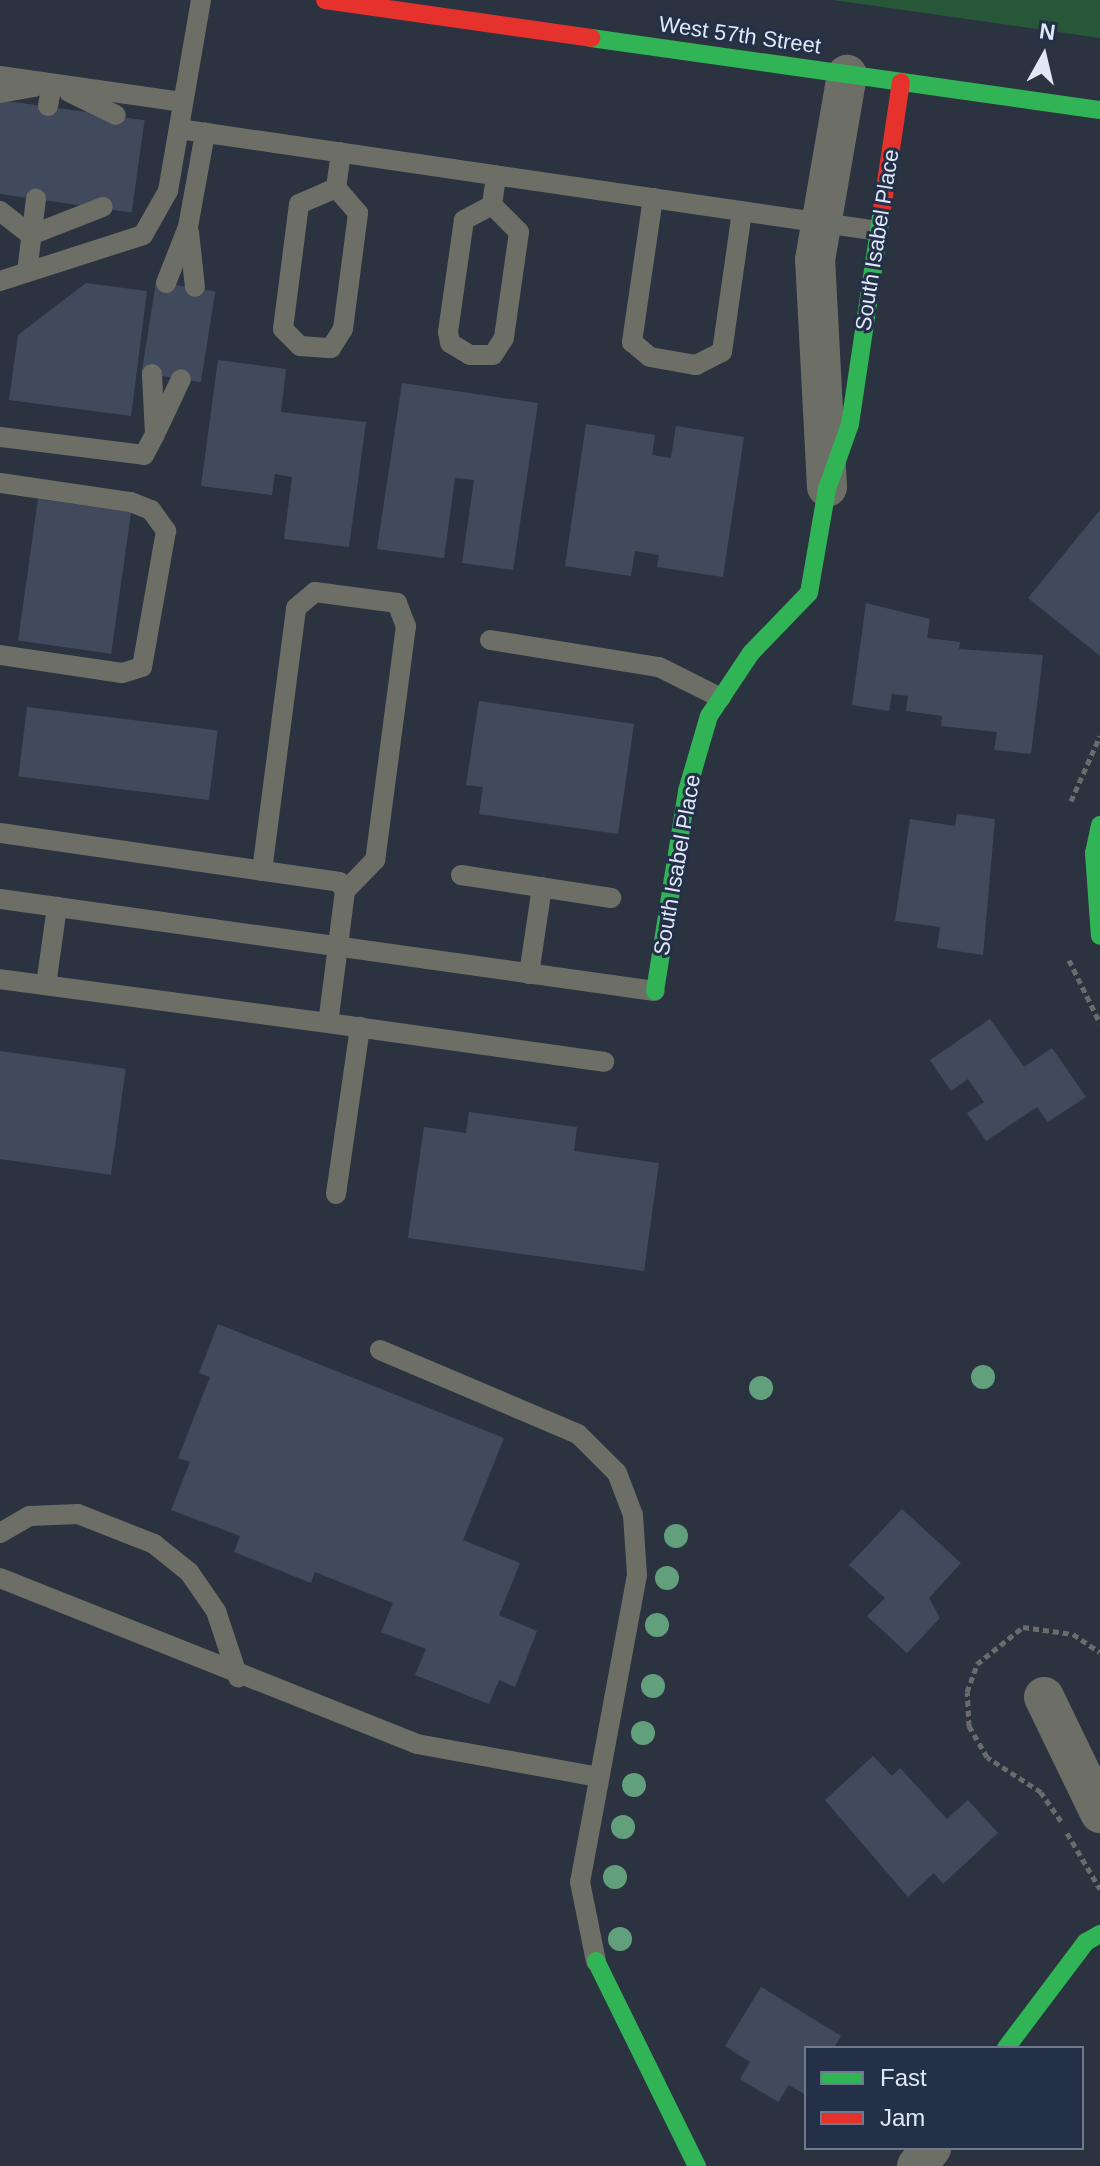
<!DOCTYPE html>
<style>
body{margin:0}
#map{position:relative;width:1100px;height:2166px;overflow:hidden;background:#2c3340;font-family:Arial,sans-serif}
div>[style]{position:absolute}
.green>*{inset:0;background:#275639}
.building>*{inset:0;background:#414a5c;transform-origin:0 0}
.path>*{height:5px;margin-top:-2.5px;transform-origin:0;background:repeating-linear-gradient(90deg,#686c6a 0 6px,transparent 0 10px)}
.lane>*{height:20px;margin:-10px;padding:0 10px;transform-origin:10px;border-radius:10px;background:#6d6f67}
.street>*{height:40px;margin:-20px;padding:0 20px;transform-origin:20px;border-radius:20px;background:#6d6f67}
.fast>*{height:18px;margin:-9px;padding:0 9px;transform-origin:9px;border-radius:9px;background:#30b455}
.jam>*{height:18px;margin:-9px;padding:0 9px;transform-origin:9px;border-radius:9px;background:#e5322d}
.trees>*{width:24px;height:24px;margin:-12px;border-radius:50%;background:#62a07d}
span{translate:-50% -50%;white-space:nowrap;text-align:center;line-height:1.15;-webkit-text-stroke:6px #243048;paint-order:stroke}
.street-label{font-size:22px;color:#e0e8f8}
.legend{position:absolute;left:804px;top:2046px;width:280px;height:104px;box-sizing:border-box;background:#243048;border:2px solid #6f7a8e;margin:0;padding:10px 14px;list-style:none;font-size:24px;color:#e0e8f8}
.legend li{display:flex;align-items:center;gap:16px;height:40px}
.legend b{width:40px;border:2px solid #6f7a8e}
.north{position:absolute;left:1004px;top:16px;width:80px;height:80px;-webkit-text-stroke:6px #243048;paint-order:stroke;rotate:8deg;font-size:22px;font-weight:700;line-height:32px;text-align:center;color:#e0e8f8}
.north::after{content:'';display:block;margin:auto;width:28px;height:36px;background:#e0e8f8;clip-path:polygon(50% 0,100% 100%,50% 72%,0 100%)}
</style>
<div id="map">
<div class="green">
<div style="clip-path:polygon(833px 0,1100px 0,1100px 38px)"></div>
</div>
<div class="building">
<div style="left:0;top:100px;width:146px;height:93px;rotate:8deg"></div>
<div style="left:156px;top:282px;width:60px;height:92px;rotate:9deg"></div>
<div style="clip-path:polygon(86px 283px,147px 291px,131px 416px,9px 400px,18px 335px)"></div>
<div style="clip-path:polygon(218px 360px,286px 369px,281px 412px,366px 422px,349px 547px,284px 539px,292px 477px,275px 474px,272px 495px,201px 486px)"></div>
<div style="clip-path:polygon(402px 383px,538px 403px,513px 570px,462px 563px,474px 480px,455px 478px,444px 558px,377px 549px)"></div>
<div style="clip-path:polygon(586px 424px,655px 435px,652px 455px,671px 458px,676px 426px,744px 437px,723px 577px,657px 567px,659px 555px,635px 551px,631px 576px,565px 566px)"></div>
<div style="left:38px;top:499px;width:94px;height:143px;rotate:8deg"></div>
<div style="clip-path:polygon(1100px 510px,1100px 656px,1028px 598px)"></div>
<div style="clip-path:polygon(866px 603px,930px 619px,927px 638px,960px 642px,959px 649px,1043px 655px,1031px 754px,994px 750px,997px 732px,941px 726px,942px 716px,906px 711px,908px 696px,892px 694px,889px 711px,852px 705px)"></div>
<div style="clip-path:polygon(479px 701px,634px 724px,618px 834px,479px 814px,483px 787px,466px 785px)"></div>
<div style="left:27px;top:707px;width:192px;height:70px;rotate:7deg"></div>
<div style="clip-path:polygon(957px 814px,995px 819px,983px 955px,937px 948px,940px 927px,895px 921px,910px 819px,955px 826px)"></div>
<div style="clip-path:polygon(990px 1019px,1024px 1067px,1052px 1048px,1086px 1097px,1048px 1122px,1037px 1107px,986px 1141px,967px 1113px,984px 1102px,968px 1079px,951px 1091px,930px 1060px)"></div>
<div style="left:0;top:1051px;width:127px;height:107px;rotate:8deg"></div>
<div style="clip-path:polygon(469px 1112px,577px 1127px,574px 1151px,659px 1163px,644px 1271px,408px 1238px,424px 1127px,466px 1133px)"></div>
<div style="clip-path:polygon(218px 1324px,504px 1438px,463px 1540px,520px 1563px,499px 1615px,537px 1631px,515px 1687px,499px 1680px,489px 1704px,415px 1675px,426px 1649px,381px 1632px,393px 1603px,315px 1572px,311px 1583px,234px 1552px,240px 1536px,171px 1510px,190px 1462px,178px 1458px,210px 1377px,199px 1373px)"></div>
<div style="clip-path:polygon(902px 1509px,961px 1563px,929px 1598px,940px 1618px,907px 1653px,867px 1616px,885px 1598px,849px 1565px)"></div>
<div style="clip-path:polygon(873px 1756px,892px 1776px,900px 1768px,947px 1819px,968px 1800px,998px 1833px,943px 1884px,934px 1873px,908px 1897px,825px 1800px)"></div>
<div style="clip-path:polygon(761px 1987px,841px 2036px,834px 2048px,806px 2048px,806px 2095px,789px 2085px,778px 2102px,740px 2079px,750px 2062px,725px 2046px)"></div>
</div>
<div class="path">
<div style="left:1071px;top:801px;width:71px;rotate:-66deg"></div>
<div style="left:1069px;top:960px;width:70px;rotate:63.8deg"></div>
<div style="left:1061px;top:1821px;width:35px;rotate:-125deg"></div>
<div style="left:1041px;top:1792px;width:64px;rotate:-147.1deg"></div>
<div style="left:987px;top:1757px;width:36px;rotate:-120deg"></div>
<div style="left:969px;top:1726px;width:34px;rotate:-93deg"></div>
<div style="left:967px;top:1692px;width:30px;rotate:-70deg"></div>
<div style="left:977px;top:1664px;width:59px;rotate:-38.8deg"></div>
<div style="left:1023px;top:1627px;width:50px;rotate:8deg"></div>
<div style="left:1073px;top:1634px;width:32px;rotate:34deg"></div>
<div style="left:1067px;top:1833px;width:65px;rotate:59.5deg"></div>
</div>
<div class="lane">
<div style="left:0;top:76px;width:185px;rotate:8.1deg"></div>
<div style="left:69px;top:92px;width:52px;rotate:26.1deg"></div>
<div style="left:0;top:93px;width:36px;rotate:-10deg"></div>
<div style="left:48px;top:106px;width:22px;rotate:-80deg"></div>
<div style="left:179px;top:129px;width:706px;rotate:8.3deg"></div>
<div style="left:336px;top:188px;width:40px;rotate:156.6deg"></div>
<div style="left:299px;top:204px;width:126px;rotate:97.3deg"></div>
<div style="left:283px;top:329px;width:24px;rotate:45deg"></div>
<div style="left:300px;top:346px;width:31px;rotate:4deg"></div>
<div style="left:331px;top:348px;width:22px;rotate:-58deg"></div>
<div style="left:343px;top:329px;width:117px;rotate:-82.6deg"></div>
<div style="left:358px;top:213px;width:33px;rotate:-131deg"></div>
<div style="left:336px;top:188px;width:36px;rotate:-82deg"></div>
<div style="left:653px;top:198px;width:146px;rotate:98.3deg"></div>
<div style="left:632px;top:342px;width:23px;rotate:40deg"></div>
<div style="left:650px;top:357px;width:47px;rotate:9.9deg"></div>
<div style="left:696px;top:365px;width:29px;rotate:-27deg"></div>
<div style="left:722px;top:352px;width:142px;rotate:-81.9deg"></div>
<div style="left:492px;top:205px;width:38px;rotate:45deg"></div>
<div style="left:519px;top:232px;width:107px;rotate:98.1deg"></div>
<div style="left:504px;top:338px;width:20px;rotate:123deg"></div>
<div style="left:493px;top:355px;width:23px;rotate:180deg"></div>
<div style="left:470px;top:355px;width:23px;rotate:-149deg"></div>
<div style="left:450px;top:343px;width:11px;rotate:-100deg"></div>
<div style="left:448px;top:332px;width:113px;rotate:-81.9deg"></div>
<div style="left:464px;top:220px;width:32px;rotate:-28deg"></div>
<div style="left:492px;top:205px;width:30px;rotate:-82deg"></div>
<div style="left:0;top:211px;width:39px;rotate:38deg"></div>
<div style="left:189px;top:232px;width:55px;rotate:83.8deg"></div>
<div style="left:31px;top:235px;width:77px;rotate:-21.3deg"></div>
<div style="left:27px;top:272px;width:74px;rotate:-83deg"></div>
<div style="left:0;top:281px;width:150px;rotate:-17.8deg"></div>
<div style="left:143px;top:235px;width:51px;rotate:-60.4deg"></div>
<div style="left:168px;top:191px;width:194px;rotate:-80.2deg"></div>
<div style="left:166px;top:283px;width:60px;rotate:-68.6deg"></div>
<div style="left:188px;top:227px;width:96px;rotate:-79.7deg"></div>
<div style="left:157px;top:430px;width:56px;rotate:-64.8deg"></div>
<div style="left:0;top:437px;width:145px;rotate:7.1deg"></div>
<div style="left:144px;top:455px;width:24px;rotate:-62deg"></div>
<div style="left:155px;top:434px;width:60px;rotate:-92.9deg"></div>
<div style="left:0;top:483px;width:132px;rotate:8.3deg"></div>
<div style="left:131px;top:502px;width:22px;rotate:22deg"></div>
<div style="left:151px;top:510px;width:26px;rotate:54deg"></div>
<div style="left:166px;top:531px;width:138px;rotate:100deg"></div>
<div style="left:142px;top:667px;width:21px;rotate:163deg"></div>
<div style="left:122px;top:673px;width:123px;rotate:-171.6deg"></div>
<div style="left:490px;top:640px;width:171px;rotate:9.1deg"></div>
<div style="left:659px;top:667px;width:69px;rotate:26.6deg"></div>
<div style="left:0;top:833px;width:343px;rotate:8.2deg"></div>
<div style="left:339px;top:882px;width:11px;rotate:56deg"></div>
<div style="left:345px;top:891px;width:133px;rotate:97.3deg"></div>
<div style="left:328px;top:1023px;width:331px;rotate:-172.4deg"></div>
<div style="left:262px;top:871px;width:265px;rotate:-82.6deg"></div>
<div style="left:296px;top:608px;width:25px;rotate:-40deg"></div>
<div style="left:315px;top:592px;width:83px;rotate:7.6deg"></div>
<div style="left:397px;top:603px;width:25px;rotate:69deg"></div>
<div style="left:406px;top:626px;width:236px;rotate:97.5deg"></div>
<div style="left:375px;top:860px;width:43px;rotate:134.1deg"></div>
<div style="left:461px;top:875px;width:152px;rotate:8.7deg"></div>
<div style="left:0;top:899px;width:661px;rotate:8deg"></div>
<div style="left:529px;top:974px;width:88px;rotate:-81.5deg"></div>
<div style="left:46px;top:985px;width:79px;rotate:-82deg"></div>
<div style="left:328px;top:1023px;width:279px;rotate:8deg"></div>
<div style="left:336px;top:1194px;width:169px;rotate:-81.8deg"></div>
<div style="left:380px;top:1350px;width:215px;rotate:23deg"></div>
<div style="left:578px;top:1434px;width:55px;rotate:45deg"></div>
<div style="left:617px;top:1473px;width:45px;rotate:69.1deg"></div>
<div style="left:633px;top:1515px;width:60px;rotate:86.2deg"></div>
<div style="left:637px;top:1575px;width:312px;rotate:100.5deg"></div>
<div style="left:580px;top:1882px;width:81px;rotate:78.6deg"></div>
<div style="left:0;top:1533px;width:34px;rotate:-30deg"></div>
<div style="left:30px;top:1516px;width:48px;rotate:-2.4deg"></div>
<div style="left:78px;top:1514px;width:82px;rotate:21.5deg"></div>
<div style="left:154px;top:1544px;width:45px;rotate:38.7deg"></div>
<div style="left:189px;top:1572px;width:47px;rotate:55.3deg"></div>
<div style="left:216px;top:1611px;width:70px;rotate:71.6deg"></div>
<div style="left:0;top:1578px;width:449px;rotate:21.7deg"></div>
<div style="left:417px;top:1744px;width:185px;rotate:10.3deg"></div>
</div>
<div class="street">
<div style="left:827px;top:487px;width:227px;rotate:-93deg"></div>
<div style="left:815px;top:260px;width:188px;rotate:-80.2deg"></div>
<div style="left:1044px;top:1697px;width:129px;rotate:64.2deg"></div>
<div style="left:917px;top:2166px;width:23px;rotate:-52deg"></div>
</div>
<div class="fast">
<div style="left:591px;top:38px;width:514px;rotate:8.05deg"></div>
<div style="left:1100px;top:825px;width:29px;rotate:102deg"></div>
<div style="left:1094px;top:853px;width:83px;rotate:85.9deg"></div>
<div style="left:655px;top:991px;width:203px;rotate:-80.9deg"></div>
<div style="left:687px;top:791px;width:78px;rotate:-73.7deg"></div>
<div style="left:709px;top:716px;width:76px;rotate:-56.3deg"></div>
<div style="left:751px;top:653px;width:83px;rotate:-46deg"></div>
<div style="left:809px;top:593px;width:106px;rotate:-80.2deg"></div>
<div style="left:827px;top:489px;width:69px;rotate:-70.5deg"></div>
<div style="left:850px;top:424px;width:217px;rotate:-81.5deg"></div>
<div style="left:596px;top:1961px;width:229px;rotate:63.8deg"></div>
<div style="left:1006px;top:2048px;width:133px;rotate:-53deg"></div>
<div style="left:1086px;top:1942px;width:16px;rotate:-30deg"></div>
</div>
<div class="jam">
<div style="left:325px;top:0;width:269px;rotate:8.1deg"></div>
<div style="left:882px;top:209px;width:128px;rotate:-81.5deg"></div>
</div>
<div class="trees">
<div style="left:983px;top:1377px"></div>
<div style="left:761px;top:1388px"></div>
<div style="left:676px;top:1536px"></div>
<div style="left:667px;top:1578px"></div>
<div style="left:657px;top:1625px"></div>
<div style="left:653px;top:1686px"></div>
<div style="left:643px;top:1733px"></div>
<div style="left:634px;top:1785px"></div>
<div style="left:623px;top:1827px"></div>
<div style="left:615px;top:1877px"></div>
<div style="left:620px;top:1939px"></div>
</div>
<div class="street-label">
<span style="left:740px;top:35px;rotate:8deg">West 57th Street</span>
<span style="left:877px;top:240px;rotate:-81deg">South Isabel Place</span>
<span style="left:677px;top:865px;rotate:-80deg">South Isabel Place</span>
</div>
<ul class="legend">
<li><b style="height:10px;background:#30b455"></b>Fast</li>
<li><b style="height:10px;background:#e5322d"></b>Jam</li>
</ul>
<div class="north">N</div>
</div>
